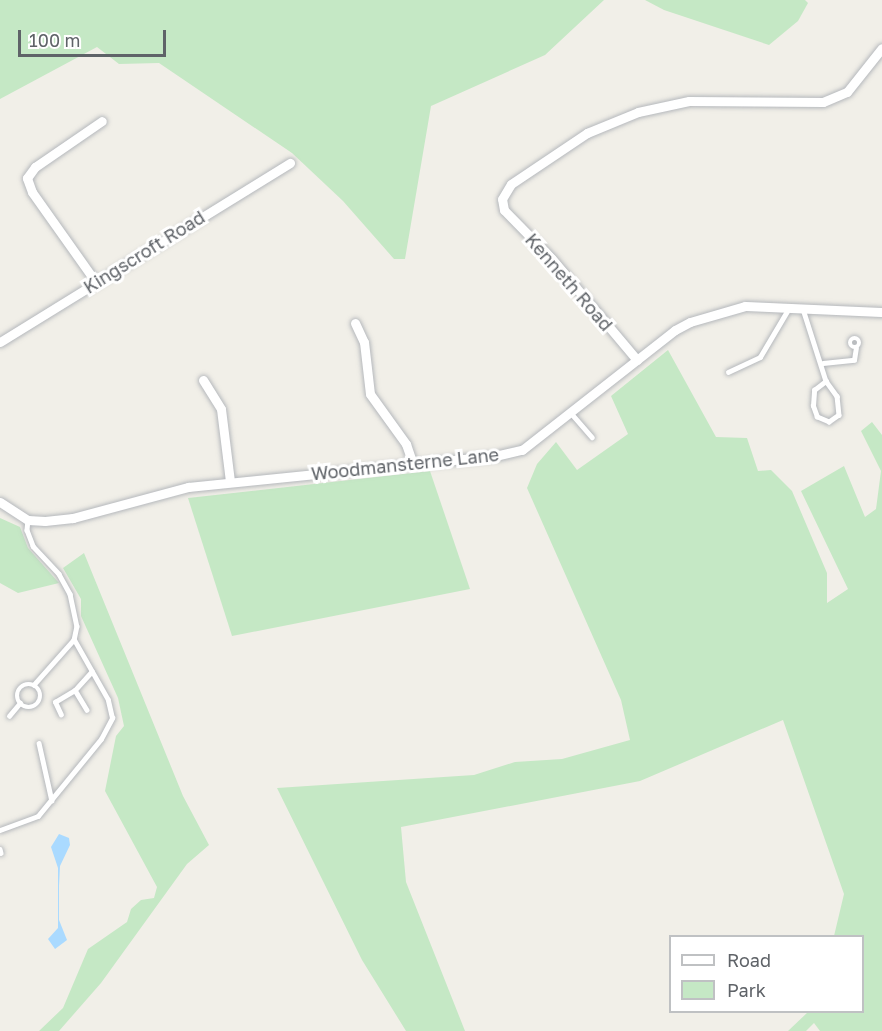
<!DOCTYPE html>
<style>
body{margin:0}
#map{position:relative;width:882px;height:1031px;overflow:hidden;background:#f1efe8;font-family:"Golos Text",sans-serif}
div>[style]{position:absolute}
.green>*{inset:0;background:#c5e8c5}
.water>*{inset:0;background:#aadaff}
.roads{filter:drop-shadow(0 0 2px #b5b8bc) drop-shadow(0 0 2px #b5b8bc)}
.lane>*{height:4.5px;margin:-2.25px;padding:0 2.25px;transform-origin:2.25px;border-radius:2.25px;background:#fff}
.lane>.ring{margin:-2.25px;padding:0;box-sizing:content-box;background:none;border:4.5px solid #fff;border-radius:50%}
.street>*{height:9px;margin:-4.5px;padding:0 4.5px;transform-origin:4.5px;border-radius:4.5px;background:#fff}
span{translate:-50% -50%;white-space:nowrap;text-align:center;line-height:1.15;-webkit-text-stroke:6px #fff;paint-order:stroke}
.street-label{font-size:18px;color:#5f6368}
.legend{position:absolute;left:669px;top:935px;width:195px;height:78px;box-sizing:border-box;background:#fff;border:2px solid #bfc1c3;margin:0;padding:8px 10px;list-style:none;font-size:18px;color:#5f6368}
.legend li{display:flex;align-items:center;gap:12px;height:30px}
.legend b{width:30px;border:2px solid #bfc1c3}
.scale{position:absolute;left:18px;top:30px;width:148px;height:27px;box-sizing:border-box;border:3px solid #5f6368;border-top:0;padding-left:8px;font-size:18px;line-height:21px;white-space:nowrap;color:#5f6368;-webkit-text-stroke:4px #fff;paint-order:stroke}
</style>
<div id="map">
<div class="green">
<div style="clip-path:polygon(0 0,604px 0,545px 55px,431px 106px,405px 259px,394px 259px,343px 201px,292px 153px,159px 63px,119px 64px,97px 47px,0 99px)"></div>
<div style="clip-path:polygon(645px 0,805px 0,808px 3px,798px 21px,769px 45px,664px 10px)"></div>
<div style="clip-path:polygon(668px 350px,716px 437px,747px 438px,758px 471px,771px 470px,792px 491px,827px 573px,827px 603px,848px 589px,801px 491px,844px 466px,865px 517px,876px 509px,881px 471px,861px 431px,872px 422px,882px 435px,882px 1031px,820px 1031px,814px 1023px,806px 1031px,788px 1031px,808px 1012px,862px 1012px,862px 936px,834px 936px,844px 894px,783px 720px,640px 781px,401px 827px,406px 882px,465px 1031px,406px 1031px,362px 960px,277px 788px,474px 775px,515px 762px,562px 759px,630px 740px,621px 700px,527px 488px,537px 464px,556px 442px,577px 470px,628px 434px,611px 396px)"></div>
<div style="clip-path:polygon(430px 471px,470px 589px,232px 636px,188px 498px)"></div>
<div style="clip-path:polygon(0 518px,20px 527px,28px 548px,59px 583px,18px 593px,0 583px)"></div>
<div style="clip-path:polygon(84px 553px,183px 796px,209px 845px,187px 864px,101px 983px,59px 1031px,39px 1031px,63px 1008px,88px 949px,127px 922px,131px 909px,141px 900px,154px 898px,157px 887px,105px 791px,116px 736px,124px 726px,118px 698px,81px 616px,81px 599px,63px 568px)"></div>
</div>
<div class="water">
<div style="clip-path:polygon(59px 834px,69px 838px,70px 845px,60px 866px,59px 886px,59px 920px,67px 940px,55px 949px,48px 939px,58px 928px,58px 868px,51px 847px)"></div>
</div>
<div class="roads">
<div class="lane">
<div style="left:803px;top:309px;width:76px;rotate:72.3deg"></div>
<div style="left:826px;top:381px;width:19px;rotate:54deg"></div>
<div style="left:837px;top:396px;width:19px;rotate:84deg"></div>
<div style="left:839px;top:415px;width:12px;rotate:145deg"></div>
<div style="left:829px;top:422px;width:13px;rotate:-157deg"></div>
<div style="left:817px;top:417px;width:12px;rotate:-110deg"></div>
<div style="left:813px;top:406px;width:16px;rotate:-86deg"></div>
<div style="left:814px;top:390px;width:15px;rotate:-37deg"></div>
<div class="ring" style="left:850px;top:338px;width:5.5px;height:5.5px"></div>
<div style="left:823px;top:363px;width:31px;rotate:-6deg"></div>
<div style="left:854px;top:360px;width:12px;rotate:-81deg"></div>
<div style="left:728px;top:372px;width:35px;rotate:-25deg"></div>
<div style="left:760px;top:357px;width:57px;rotate:-59.4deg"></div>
<div style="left:571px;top:413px;width:32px;rotate:49deg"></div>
<div style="left:28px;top:520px;width:10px;rotate:96deg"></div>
<div style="left:27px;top:530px;width:17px;rotate:69deg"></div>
<div style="left:33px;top:546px;width:38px;rotate:47deg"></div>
<div style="left:59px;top:574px;width:23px;rotate:61deg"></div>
<div style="left:70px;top:594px;width:33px;rotate:78deg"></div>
<div style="left:77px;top:626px;width:14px;rotate:102deg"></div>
<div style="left:74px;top:640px;width:60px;rotate:131.6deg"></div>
<div class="ring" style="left:17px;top:684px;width:19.5px;height:19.5px"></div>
<div style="left:75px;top:690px;width:23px;rotate:59deg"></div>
<div style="left:61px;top:715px;width:14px;rotate:-115deg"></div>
<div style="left:55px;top:702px;width:23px;rotate:-31deg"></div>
<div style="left:75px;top:690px;width:25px;rotate:-48deg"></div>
<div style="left:9px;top:716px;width:17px;rotate:-50deg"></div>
<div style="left:39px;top:743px;width:59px;rotate:77.4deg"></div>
<div style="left:0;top:830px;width:40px;rotate:-20.2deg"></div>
<div style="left:38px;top:816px;width:99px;rotate:-50.7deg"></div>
<div style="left:101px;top:739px;width:24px;rotate:-62deg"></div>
<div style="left:112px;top:718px;width:18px;rotate:-103deg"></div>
<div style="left:108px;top:700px;width:69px;rotate:-119.5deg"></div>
<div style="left:0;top:849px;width:4px;rotate:76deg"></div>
</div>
<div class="street">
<div style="left:95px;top:281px;width:109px;rotate:-125.3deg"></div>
<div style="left:32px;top:192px;width:15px;rotate:-110deg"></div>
<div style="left:27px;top:178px;width:14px;rotate:-54deg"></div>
<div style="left:35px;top:167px;width:81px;rotate:-34.5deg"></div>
<div style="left:355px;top:323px;width:21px;rotate:65deg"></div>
<div style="left:364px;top:342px;width:52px;rotate:83.4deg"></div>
<div style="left:370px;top:394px;width:62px;rotate:54.2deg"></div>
<div style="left:406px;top:444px;width:21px;rotate:71deg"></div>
<div style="left:0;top:342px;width:341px;rotate:-31.7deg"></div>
<div style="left:637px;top:360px;width:133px;rotate:-130.1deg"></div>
<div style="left:551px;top:258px;width:67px;rotate:-134.4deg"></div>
<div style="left:504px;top:210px;width:11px;rotate:-100deg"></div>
<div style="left:502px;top:199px;width:17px;rotate:-59deg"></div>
<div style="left:511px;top:184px;width:92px;rotate:-33.9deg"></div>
<div style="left:587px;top:133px;width:55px;rotate:-22.4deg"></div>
<div style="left:638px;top:112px;width:52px;rotate:-12.2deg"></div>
<div style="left:689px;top:101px;width:134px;rotate:0.4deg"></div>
<div style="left:823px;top:102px;width:26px;rotate:-23deg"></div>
<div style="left:847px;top:92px;width:56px;rotate:-51.5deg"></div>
<div style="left:203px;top:380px;width:34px;rotate:58deg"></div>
<div style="left:221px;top:409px;width:73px;rotate:82.9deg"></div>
<div style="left:0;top:502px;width:33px;rotate:33deg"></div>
<div style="left:28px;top:520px;width:17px;rotate:3deg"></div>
<div style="left:45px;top:521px;width:28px;rotate:-6deg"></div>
<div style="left:73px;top:518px;width:119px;rotate:-15.1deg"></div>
<div style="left:188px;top:487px;width:309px;rotate:-5.8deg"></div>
<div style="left:495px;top:456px;width:28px;rotate:-13deg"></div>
<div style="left:522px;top:450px;width:194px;rotate:-38.1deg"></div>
<div style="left:675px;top:330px;width:17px;rotate:-28deg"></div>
<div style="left:690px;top:322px;width:57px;rotate:-16.2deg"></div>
<div style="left:745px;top:306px;width:137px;rotate:2.5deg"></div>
</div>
</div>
<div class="street-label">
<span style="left:144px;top:252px;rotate:-32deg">Kingscroft Road</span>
<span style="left:569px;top:282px;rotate:49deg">Kenneth Road</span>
<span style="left:405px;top:464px;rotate:-6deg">Woodmansterne Lane</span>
</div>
<ul class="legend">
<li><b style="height:8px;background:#fff"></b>Road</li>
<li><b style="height:16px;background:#c5e8c5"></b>Park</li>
</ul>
<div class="scale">100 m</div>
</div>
